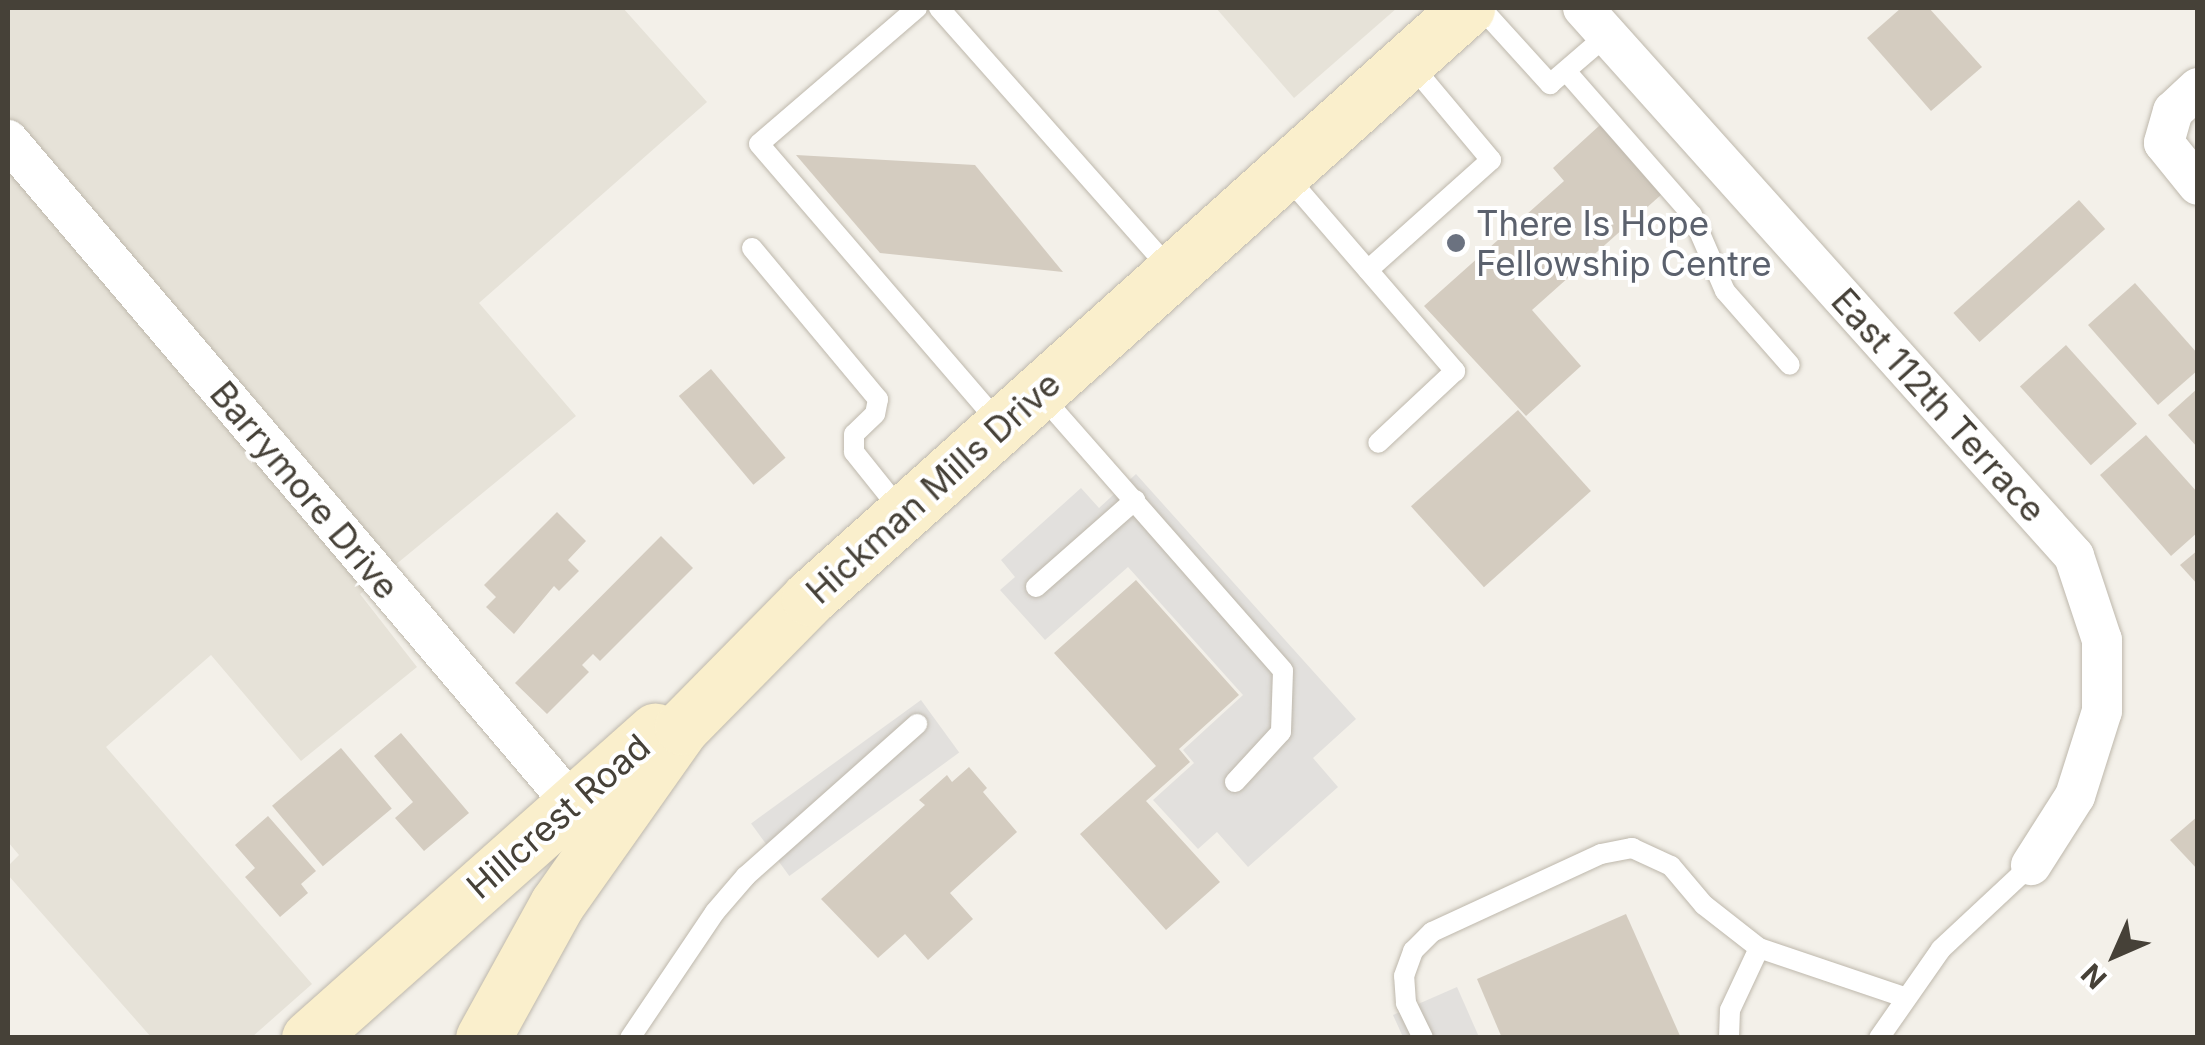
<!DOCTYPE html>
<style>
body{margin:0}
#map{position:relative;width:2205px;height:1045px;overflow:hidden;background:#f3f0e9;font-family:Inter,sans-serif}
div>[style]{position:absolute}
.residential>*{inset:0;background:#e6e2d8}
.parking>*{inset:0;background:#e2e0dd;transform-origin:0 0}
.building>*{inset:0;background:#d4ccc0;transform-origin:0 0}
.roads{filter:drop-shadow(0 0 2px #beb8ac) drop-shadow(0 0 2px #beb8ac)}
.lane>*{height:20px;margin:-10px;padding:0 10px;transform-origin:10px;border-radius:10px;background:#fff}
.street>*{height:40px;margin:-20px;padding:0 20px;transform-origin:20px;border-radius:20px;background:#fff}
.secondary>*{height:55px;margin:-27.5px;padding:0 27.5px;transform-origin:27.5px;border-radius:27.5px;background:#faefcc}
.dots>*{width:28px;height:28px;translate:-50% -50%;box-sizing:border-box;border:5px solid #fff;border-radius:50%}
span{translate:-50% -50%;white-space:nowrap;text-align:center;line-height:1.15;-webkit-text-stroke:8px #fff;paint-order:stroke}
.worship-label{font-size:35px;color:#5b616d}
.left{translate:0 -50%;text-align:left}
.street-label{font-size:35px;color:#464138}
.frame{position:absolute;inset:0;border:10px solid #464138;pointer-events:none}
.north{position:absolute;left:2065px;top:905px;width:100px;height:100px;-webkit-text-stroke:8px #fff;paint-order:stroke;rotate:225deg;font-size:28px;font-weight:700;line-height:40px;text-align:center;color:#464138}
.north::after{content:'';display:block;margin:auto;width:35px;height:45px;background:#464138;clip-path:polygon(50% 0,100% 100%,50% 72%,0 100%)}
</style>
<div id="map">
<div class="residential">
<div style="clip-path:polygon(8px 8px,623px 8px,707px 102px,479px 303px,576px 416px,360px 594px,417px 667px,301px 761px,211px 655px,106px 747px,312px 984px,252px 1037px,151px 1037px,8px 875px,8px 866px,19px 855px,8px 842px)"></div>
<div style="clip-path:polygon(1216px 8px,1397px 8px,1294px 98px)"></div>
</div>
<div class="parking">
<div style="clip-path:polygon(1136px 474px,1356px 719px,1313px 758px,1338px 787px,1248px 867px,1217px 832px,1198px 849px,1153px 800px,1194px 763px,1183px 750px,1243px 695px,1128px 567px,1045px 640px,1000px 590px,1015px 577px,1001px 560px,1081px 488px,1099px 508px)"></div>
<div style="left:921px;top:700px;width:65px;height:210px;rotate:54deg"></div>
<div style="clip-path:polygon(1457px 987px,1479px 1037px,1403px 1037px,1393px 1015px)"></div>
</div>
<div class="building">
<div style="clip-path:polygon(1901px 8px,1929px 8px,1982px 67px,1931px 111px,1867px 38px)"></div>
<div style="clip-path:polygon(1600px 125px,1662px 194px,1532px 310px,1581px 366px,1526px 416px,1424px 306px,1564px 181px,1553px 168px)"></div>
<div style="clip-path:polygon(796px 155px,975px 165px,1063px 272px,880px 253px)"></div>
<div style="left:2079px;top:200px;width:39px;height:169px;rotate:48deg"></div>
<div style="clip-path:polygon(2135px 283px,2198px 354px,2198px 370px,2158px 405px,2088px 325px)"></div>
<div style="left:2066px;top:345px;width:106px;height:62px;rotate:48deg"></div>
<div style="left:711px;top:369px;width:116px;height:42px;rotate:50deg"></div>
<div style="clip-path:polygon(2198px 388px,2198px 448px,2168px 415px)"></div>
<div style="left:1518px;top:410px;width:109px;height:144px;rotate:48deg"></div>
<div style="clip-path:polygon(2146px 435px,2198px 493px,2198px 532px,2171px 556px,2100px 475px)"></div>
<div style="clip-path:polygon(557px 512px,586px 541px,568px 560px,579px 571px,559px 591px,554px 586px,514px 634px,486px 607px,496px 597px,484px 585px)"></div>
<div style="clip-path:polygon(661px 536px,693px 568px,600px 661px,593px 654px,582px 665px,589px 672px,547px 714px,515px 683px)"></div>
<div style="clip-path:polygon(2198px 550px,2198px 585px,2180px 565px)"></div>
<div style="clip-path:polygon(1136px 580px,1239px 695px,1179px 749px,1190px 762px,1146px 801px,1220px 882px,1166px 930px,1080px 834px,1156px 766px,1054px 653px)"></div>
<div style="clip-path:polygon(401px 733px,469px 813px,424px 851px,395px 818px,413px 802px,374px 756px)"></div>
<div style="left:341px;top:748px;width:79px;height:90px;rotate:50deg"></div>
<div style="clip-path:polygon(969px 767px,987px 788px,983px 792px,1017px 832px,950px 893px,973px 919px,928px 960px,905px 934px,878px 958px,821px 899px,925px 805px,919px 800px,947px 775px,952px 782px)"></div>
<div style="clip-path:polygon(268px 816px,316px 871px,301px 884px,308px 893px,280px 917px,245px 877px,255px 868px,235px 845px)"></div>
<div style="clip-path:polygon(2198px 816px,2198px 870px,2170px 840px)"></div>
<div style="clip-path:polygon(1626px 914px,1681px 1038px,1502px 1038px,1477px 979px)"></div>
</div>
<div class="roads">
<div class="lane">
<div style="left:917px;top:8px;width:208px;rotate:139.3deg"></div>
<div style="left:759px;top:144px;width:369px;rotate:49.3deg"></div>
<div style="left:939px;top:8px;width:350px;rotate:48.5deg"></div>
<div style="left:1481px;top:8px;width:103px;rotate:47.8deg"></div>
<div style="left:1550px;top:84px;width:75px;rotate:-40.7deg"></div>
<div style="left:1566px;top:71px;width:191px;rotate:48.8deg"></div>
<div style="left:1692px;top:215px;width:83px;rotate:66.5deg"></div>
<div style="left:1725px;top:291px;width:98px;rotate:48.7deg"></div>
<div style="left:1284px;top:173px;width:262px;rotate:49.2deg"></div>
<div style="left:1455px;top:371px;width:105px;rotate:136.9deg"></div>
<div style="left:752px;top:248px;width:197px;rotate:50.2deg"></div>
<div style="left:878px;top:399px;width:15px;rotate:101deg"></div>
<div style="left:875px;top:414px;width:29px;rotate:136deg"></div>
<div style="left:854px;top:434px;width:18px;rotate:90deg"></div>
<div style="left:854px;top:452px;width:77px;rotate:51.3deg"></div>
<div style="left:1368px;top:270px;width:165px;rotate:-41.8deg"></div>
<div style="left:1491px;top:160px;width:128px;rotate:-129.9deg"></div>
<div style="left:1040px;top:394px;width:368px;rotate:48.7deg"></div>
<div style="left:1283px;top:671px;width:61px;rotate:91.9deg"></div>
<div style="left:1281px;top:732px;width:68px;rotate:132.6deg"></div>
<div style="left:1036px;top:587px;width:132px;rotate:-41.3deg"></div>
<div style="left:630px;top:1038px;width:152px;rotate:-56deg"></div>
<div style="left:715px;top:912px;width:48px;rotate:-49.3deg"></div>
<div style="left:746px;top:876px;width:229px;rotate:-41.6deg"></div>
<div style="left:1423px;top:1038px;width:39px;rotate:-116deg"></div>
<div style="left:1406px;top:1003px;width:27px;rotate:-94deg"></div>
<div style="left:1404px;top:976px;width:27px;rotate:-70deg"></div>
<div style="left:1413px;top:951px;width:27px;rotate:-45deg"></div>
<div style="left:1432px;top:932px;width:186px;rotate:-24.8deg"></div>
<div style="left:1601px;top:854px;width:32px;rotate:-11deg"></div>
<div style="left:1632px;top:848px;width:43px;rotate:24.8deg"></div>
<div style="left:1671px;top:866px;width:51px;rotate:49.8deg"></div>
<div style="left:1704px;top:905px;width:70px;rotate:38deg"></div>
<div style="left:1759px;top:948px;width:153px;rotate:18.7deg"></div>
<div style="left:1729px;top:1038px;width:28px;rotate:-88deg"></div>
<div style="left:1730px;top:1010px;width:68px;rotate:-64.9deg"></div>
<div style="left:1879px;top:1038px;width:108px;rotate:-55.1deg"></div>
<div style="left:1941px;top:949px;width:123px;rotate:-43deg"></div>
</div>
<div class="street">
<div style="left:1583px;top:8px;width:736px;rotate:48.14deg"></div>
<div style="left:2074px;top:556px;width:89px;rotate:71.6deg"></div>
<div style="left:2102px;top:640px;width:71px;rotate:90deg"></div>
<div style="left:2102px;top:711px;width:89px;rotate:107.6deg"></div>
<div style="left:2075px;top:796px;width:82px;rotate:122.5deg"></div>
<div style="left:2198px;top:88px;width:34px;rotate:137deg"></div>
<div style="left:2173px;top:111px;width:33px;rotate:106deg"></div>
<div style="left:2164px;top:143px;width:54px;rotate:51deg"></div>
<div style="left:8px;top:140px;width:899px;rotate:49.65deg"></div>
</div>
<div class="secondary">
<div style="left:309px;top:1038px;width:463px;rotate:-41.6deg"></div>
<div style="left:483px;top:1038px;width:153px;rotate:-61.1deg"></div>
<div style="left:557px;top:904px;width:217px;rotate:-54.8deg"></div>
<div style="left:682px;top:727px;width:181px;rotate:-45.4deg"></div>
<div style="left:809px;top:598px;width:884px;rotate:-41.88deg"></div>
</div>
</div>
<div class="dots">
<div style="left:1456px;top:243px;background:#6b7280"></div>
</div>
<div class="worship-label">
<span class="left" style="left:1476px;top:243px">There Is Hope<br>Fellowship Centre</span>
</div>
<div class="street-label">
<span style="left:1939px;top:405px;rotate:48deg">East 112th Terrace</span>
<span style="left:933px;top:487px;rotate:-42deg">Hickman Mills Drive</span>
<span style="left:305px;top:490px;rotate:50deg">Barrymore Drive</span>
<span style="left:558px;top:816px;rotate:-41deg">Hillcrest Road</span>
</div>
<div class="frame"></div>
<div class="north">N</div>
</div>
